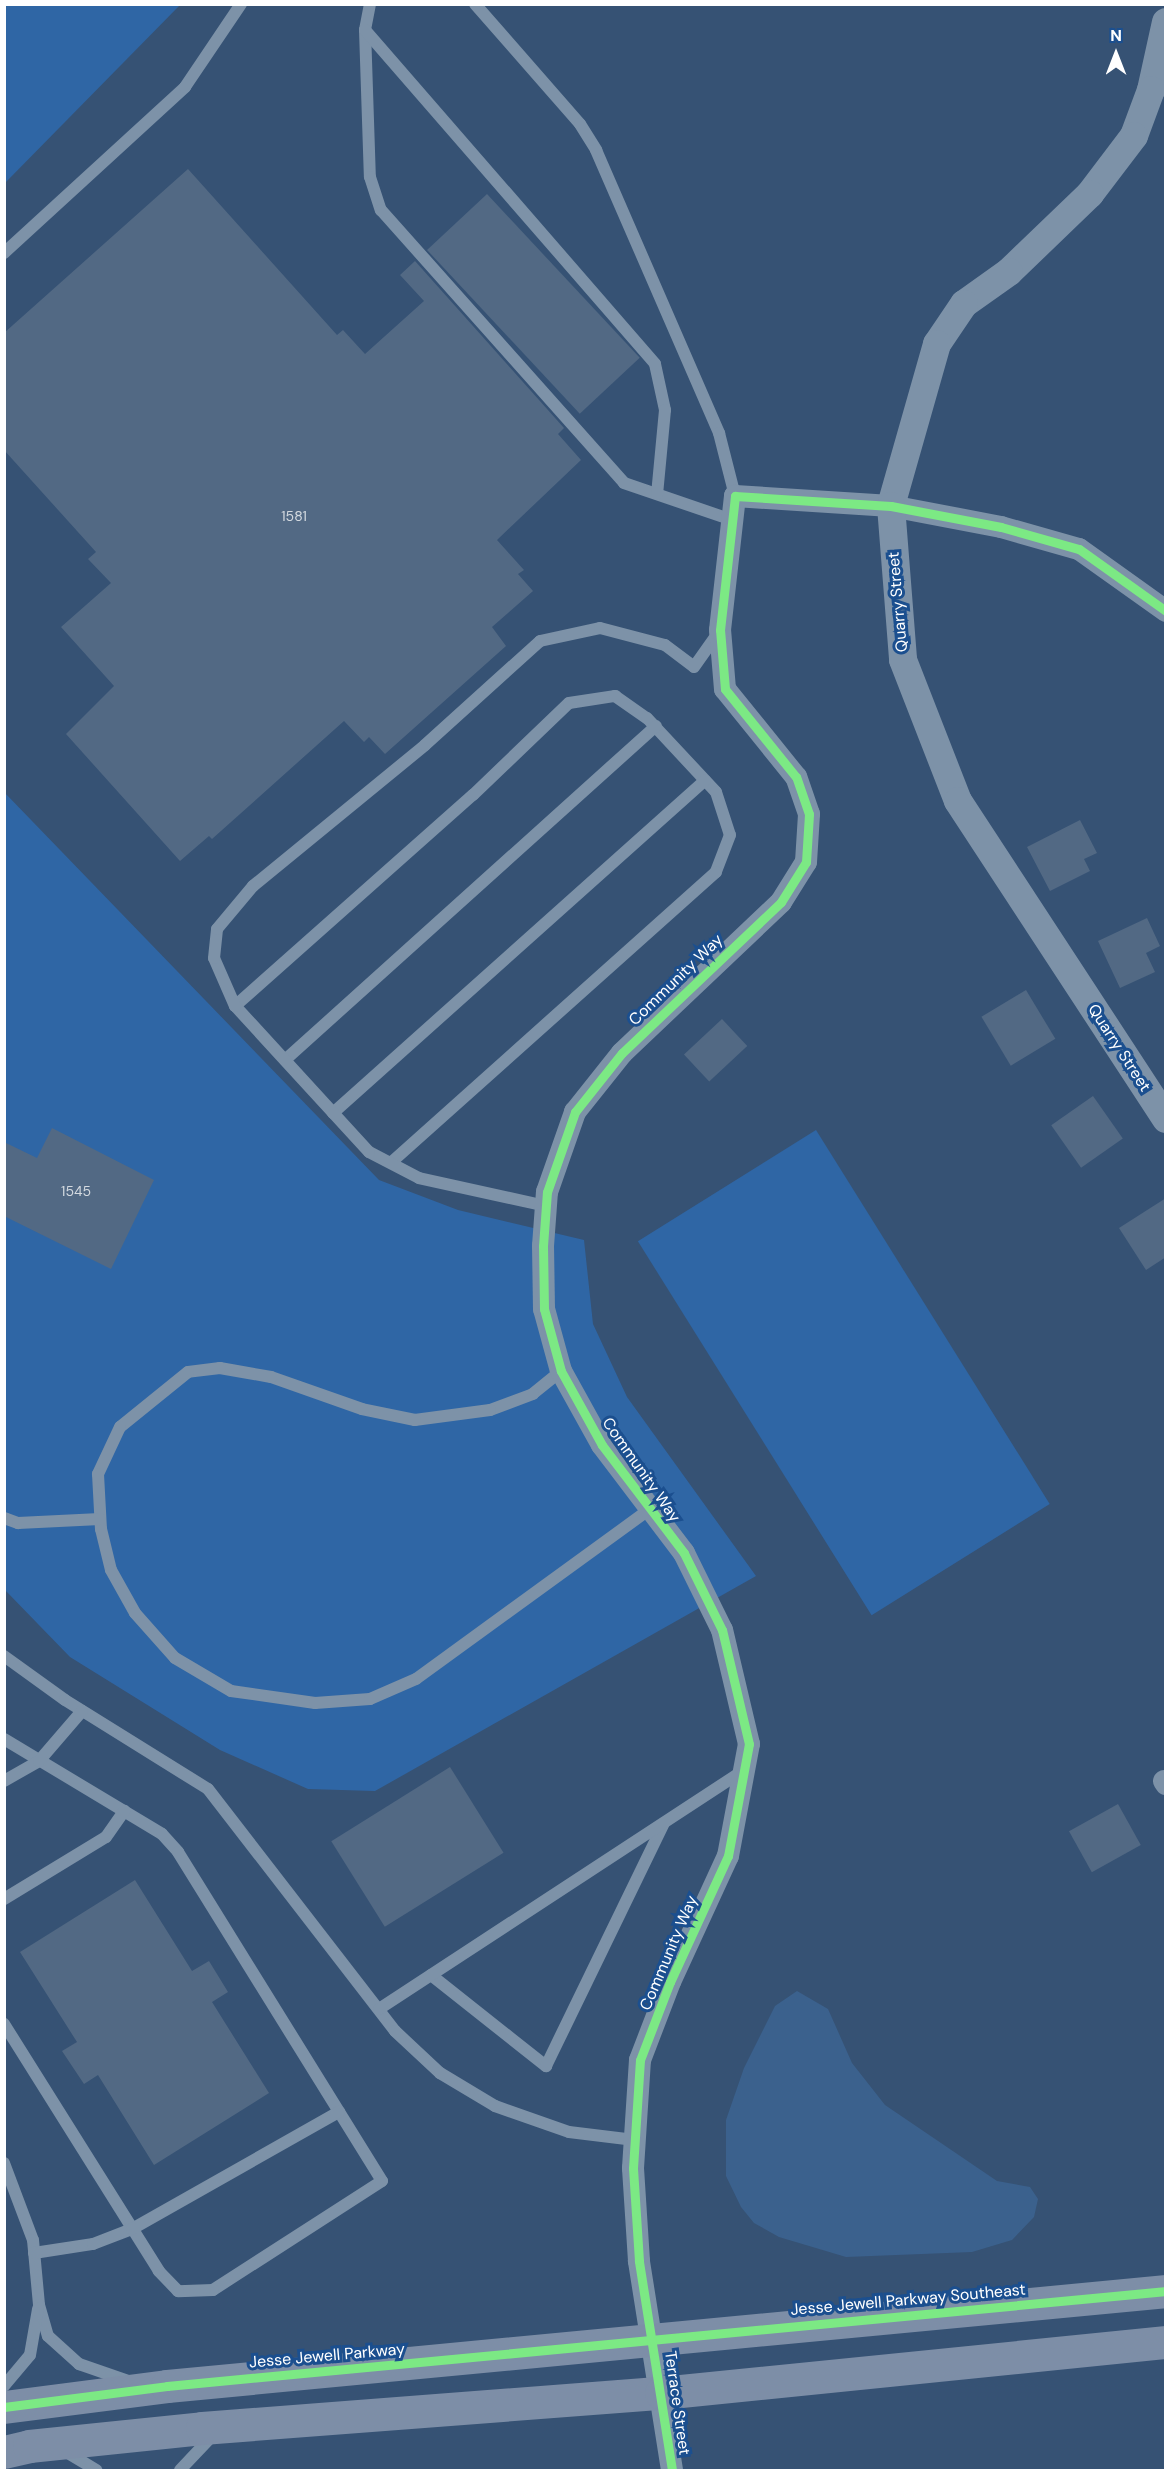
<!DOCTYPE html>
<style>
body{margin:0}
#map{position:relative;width:1170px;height:2475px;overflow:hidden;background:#365274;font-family:"DM Sans",sans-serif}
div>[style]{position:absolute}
.green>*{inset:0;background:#2f66a5;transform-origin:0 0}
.water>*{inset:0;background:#3b618d}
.building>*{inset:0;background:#526984;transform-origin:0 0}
.service>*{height:12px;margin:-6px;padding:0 6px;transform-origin:6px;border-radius:6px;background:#7d92a8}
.minor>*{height:22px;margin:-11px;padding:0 11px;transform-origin:11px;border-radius:11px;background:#7d92a8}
.tertiary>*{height:28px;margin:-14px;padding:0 14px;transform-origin:14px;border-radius:14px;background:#7d92a8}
.primary>*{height:33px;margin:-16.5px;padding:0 16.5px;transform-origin:16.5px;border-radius:16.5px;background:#7d8ea7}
.cycleway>*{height:9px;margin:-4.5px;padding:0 4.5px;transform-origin:4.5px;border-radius:4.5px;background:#7ce984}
span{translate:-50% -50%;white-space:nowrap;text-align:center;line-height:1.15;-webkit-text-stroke:6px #1b4f8f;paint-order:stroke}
.number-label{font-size:14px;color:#d4dae0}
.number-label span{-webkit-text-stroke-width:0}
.street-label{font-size:16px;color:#fff}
.frame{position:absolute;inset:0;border:6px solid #fff;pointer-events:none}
.north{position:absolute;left:1086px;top:24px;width:60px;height:60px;-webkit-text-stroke:4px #1b4f8f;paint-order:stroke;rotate:0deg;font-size:16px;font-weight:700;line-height:24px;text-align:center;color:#fff}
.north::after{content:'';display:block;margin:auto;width:21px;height:27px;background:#fff;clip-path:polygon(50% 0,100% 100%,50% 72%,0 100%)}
</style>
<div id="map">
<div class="green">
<div style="clip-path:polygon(5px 4px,180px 5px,5px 183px,4px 5px)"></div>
<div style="clip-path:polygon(4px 792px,379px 1180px,458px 1210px,584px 1240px,593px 1324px,627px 1397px,756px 1576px,375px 1791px,308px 1789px,220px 1750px,70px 1657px,5px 1590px)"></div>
<div style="left:816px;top:1130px;width:441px;height:210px;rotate:58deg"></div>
</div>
<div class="water">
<div style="clip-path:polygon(797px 1991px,828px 2009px,852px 2063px,885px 2105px,997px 2181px,1030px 2187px,1038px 2199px,1034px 2217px,1012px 2240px,972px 2252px,846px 2257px,779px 2237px,754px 2223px,741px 2207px,726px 2176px,726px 2120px,744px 2068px,775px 2006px)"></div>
</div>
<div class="building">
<div style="clip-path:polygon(188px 169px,337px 335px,343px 330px,365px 354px,424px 301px,400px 275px,415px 261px,564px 428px,558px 434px,581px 460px,497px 540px,524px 570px,518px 574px,533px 591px,492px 627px,506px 646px,385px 754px,369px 737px,364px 742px,344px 721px,212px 839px,209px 836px,180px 861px,66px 734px,114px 686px,61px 627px,111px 583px,88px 559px,96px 552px,4px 450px,4px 333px)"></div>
<div style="left:487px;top:194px;width:224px;height:82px;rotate:47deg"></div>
<div style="clip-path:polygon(1080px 820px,1097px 853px,1084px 859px,1090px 871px,1050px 891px,1027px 847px)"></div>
<div style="clip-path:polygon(1147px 918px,1160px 946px,1146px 953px,1155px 972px,1120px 988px,1098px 941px)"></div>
<div style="left:1026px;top:990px;width:57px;height:52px;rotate:59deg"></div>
<div style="left:722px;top:1019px;width:37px;height:52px;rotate:47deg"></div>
<div style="left:1093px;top:1096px;width:52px;height:51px;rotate:55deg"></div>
<div style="clip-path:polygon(52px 1128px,154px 1180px,111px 1269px,4px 1216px,4px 1142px,37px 1158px)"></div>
<div style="clip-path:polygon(1166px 1198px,1166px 1257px,1146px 1270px,1119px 1228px)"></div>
<div style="left:450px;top:1767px;width:101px;height:140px;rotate:58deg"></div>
<div style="left:1118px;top:1804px;width:47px;height:56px;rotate:61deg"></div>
<div style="clip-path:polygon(135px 1880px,192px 1971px,209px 1961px,228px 1992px,212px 2002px,269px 2093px,154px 2165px,98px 2075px,84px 2084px,62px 2051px,77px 2042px,20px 1952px)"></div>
</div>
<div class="service">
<div style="left:370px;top:4px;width:26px;rotate:101deg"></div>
<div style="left:365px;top:30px;width:147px;rotate:88.1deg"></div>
<div style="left:370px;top:177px;width:35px;rotate:72deg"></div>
<div style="left:381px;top:210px;width:365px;rotate:48.3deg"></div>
<div style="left:624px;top:483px;width:114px;rotate:18.9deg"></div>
<div style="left:475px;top:4px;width:159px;rotate:48.8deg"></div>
<div style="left:580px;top:124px;width:31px;rotate:58deg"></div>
<div style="left:596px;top:150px;width:309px;rotate:66.5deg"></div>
<div style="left:719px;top:433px;width:65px;rotate:75.7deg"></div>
<div style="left:365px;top:30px;width:442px;rotate:49deg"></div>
<div style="left:655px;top:364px;width:47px;rotate:77.7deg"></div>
<div style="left:665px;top:410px;width:84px;rotate:95.4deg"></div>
<div style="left:4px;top:253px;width:246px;rotate:-42.5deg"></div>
<div style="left:185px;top:87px;width:100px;rotate:-56deg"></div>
<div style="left:235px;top:1006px;width:318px;rotate:-41.6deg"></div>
<div style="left:473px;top:795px;width:133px;rotate:-43.8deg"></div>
<div style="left:569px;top:703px;width:47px;rotate:-8.7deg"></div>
<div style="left:615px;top:696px;width:39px;rotate:35deg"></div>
<div style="left:647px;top:718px;width:101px;rotate:47deg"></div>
<div style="left:716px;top:792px;width:45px;rotate:72deg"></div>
<div style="left:730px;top:835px;width:40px;rotate:111deg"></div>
<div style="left:716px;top:872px;width:436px;rotate:138.2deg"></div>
<div style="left:285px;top:1060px;width:499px;rotate:-42deg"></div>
<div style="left:333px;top:1113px;width:499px;rotate:-41.8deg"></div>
<div style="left:546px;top:1206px;width:130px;rotate:-167.6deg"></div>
<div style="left:419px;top:1178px;width:56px;rotate:-152.5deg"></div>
<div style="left:369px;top:1152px;width:198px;rotate:-132.5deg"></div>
<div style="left:235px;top:1006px;width:52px;rotate:-113.6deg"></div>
<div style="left:214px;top:958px;width:29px;rotate:-84deg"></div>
<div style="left:217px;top:929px;width:56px;rotate:-50.1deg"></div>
<div style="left:253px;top:886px;width:222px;rotate:-39.3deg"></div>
<div style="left:425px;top:745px;width:155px;rotate:-42.1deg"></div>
<div style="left:540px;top:641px;width:61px;rotate:-12.2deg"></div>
<div style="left:600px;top:628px;width:67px;rotate:14.7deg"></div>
<div style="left:665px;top:645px;width:36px;rotate:37deg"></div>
<div style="left:694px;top:667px;width:42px;rotate:-54.8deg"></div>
<div style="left:561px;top:1371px;width:36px;rotate:141deg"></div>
<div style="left:533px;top:1394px;width:46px;rotate:159.6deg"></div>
<div style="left:490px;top:1410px;width:76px;rotate:172.4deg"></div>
<div style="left:415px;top:1420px;width:54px;rotate:-168.3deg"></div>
<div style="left:362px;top:1409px;width:96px;rotate:-160.6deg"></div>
<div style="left:271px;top:1377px;width:52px;rotate:-170deg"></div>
<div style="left:220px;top:1368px;width:32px;rotate:173deg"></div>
<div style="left:188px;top:1372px;width:87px;rotate:141deg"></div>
<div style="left:120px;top:1427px;width:52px;rotate:115.1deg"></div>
<div style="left:98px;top:1474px;width:55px;rotate:86.9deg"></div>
<div style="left:101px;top:1529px;width:42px;rotate:76.3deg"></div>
<div style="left:111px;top:1570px;width:49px;rotate:60.8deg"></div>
<div style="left:135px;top:1613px;width:60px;rotate:48.4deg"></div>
<div style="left:175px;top:1658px;width:65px;rotate:30.5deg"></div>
<div style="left:231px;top:1691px;width:85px;rotate:8.1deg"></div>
<div style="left:315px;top:1703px;width:55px;rotate:-4.2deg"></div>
<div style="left:370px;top:1699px;width:50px;rotate:-23.5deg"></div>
<div style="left:416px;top:1679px;width:288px;rotate:-36deg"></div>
<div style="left:4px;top:1518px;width:15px;rotate:20deg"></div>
<div style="left:18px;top:1523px;width:82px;rotate:-2.8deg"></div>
<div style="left:4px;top:1656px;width:75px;rotate:35.8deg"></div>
<div style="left:65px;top:1700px;width:168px;rotate:31.9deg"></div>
<div style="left:208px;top:1789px;width:306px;rotate:52.3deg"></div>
<div style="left:395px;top:2031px;width:62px;rotate:43deg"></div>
<div style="left:440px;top:2073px;width:64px;rotate:31deg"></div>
<div style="left:495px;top:2106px;width:78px;rotate:19.4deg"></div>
<div style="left:569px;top:2132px;width:66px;rotate:6.9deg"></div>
<div style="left:4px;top:1739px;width:184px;rotate:31deg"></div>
<div style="left:162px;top:1834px;width:24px;rotate:48deg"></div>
<div style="left:178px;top:1852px;width:387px;rotate:58.2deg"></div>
<div style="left:382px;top:2181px;width:201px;rotate:147.2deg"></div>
<div style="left:213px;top:2290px;width:35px;rotate:178deg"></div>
<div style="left:178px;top:2291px;width:28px;rotate:-134deg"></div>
<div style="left:159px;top:2271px;width:292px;rotate:-122.1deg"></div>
<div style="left:4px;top:1781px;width:40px;rotate:-29.7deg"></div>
<div style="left:39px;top:1761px;width:66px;rotate:-49.3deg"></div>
<div style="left:4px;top:1899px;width:119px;rotate:-31.3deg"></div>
<div style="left:106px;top:1837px;width:32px;rotate:-55deg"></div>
<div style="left:431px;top:1975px;width:147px;rotate:38.4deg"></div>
<div style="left:546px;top:2066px;width:270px;rotate:-64.1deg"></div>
<div style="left:379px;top:2009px;width:436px;rotate:-33.2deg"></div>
<div style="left:4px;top:2163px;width:82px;rotate:69.4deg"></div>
<div style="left:33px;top:2240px;width:65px;rotate:84.7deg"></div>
<div style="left:39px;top:2305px;width:32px;rotate:74deg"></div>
<div style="left:48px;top:2336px;width:42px;rotate:42.1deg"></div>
<div style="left:79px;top:2364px;width:52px;rotate:19.1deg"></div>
<div style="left:34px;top:2253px;width:60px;rotate:-8.7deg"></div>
<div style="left:93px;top:2244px;width:42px;rotate:-21deg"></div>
<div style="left:132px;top:2229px;width:238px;rotate:-29.5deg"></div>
<div style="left:4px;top:2386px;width:40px;rotate:-50deg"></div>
<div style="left:30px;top:2355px;width:47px;rotate:-80.1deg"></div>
<div style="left:63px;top:2450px;width:39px;rotate:31deg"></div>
<div style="left:180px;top:2470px;width:50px;rotate:-46.6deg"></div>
</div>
<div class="minor">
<div style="left:1164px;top:1781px;width:4px;rotate:56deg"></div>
<div style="left:672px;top:2470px;width:212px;rotate:-99deg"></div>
<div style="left:639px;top:2261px;width:93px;rotate:-93.7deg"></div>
<div style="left:633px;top:2168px;width:108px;rotate:-86.3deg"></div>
<div style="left:640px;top:2060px;width:84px;rotate:-69deg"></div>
<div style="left:670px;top:1982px;width:139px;rotate:-65.3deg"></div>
<div style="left:728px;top:1856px;width:114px;rotate:-79.4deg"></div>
<div style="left:749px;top:1744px;width:117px;rotate:-103.3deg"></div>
<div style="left:722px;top:1630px;width:86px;rotate:-116.3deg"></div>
<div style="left:684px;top:1553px;width:136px;rotate:-127.2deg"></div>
<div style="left:602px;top:1445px;width:85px;rotate:-119deg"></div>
<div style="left:561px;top:1371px;width:64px;rotate:-105.3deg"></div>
<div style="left:544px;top:1309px;width:63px;rotate:-90.9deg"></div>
<div style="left:543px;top:1246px;width:54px;rotate:-85.8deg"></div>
<div style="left:547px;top:1192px;width:85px;rotate:-70.7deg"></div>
<div style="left:575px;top:1112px;width:75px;rotate:-51.5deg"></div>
<div style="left:622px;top:1053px;width:219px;rotate:-43.5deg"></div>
<div style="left:781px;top:902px;width:47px;rotate:-58deg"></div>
<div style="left:806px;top:862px;width:48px;rotate:-86.4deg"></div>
<div style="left:809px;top:814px;width:39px;rotate:-109deg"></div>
<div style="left:796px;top:777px;width:113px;rotate:-128.9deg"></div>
<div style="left:725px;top:689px;width:59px;rotate:-94.8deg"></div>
<div style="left:720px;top:630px;width:135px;rotate:-83.6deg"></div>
<div style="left:735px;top:496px;width:156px;rotate:3.7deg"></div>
<div style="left:891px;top:506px;width:112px;rotate:10.8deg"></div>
<div style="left:1001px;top:527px;width:81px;rotate:15.8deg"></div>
<div style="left:1079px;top:549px;width:107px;rotate:35.5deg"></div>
</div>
<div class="tertiary">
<div style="left:1166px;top:22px;width:70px;rotate:102.4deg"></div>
<div style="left:1151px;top:90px;width:49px;rotate:110.3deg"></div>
<div style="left:1134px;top:136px;width:73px;rotate:127.2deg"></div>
<div style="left:1090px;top:194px;width:112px;rotate:136.1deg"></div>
<div style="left:1009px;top:272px;width:55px;rotate:144.6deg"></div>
<div style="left:964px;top:304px;width:48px;rotate:124deg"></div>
<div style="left:937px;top:344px;width:168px;rotate:105.9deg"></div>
<div style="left:891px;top:506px;width:154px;rotate:85.5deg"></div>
<div style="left:903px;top:660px;width:151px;rotate:68.7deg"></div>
<div style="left:958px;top:801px;width:380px;rotate:56.8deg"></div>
</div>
<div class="primary">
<div style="left:4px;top:2407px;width:164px;rotate:-7.3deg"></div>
<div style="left:167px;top:2386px;width:1004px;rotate:-5.43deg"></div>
<div style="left:4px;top:2452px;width:26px;rotate:-13deg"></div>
<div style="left:29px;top:2446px;width:174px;rotate:-5.9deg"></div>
<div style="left:202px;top:2428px;width:460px;rotate:-4.4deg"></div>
<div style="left:661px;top:2393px;width:508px;rotate:-5.77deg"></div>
</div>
<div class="cycleway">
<div style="left:4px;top:2407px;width:164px;rotate:-7.3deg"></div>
<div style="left:167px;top:2386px;width:1004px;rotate:-5.43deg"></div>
<div style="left:672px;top:2470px;width:212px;rotate:-99deg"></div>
<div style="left:639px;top:2261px;width:93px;rotate:-93.7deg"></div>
<div style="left:633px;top:2168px;width:108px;rotate:-86.3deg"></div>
<div style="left:640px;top:2060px;width:84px;rotate:-69deg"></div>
<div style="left:670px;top:1982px;width:139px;rotate:-65.3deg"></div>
<div style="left:728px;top:1856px;width:114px;rotate:-79.4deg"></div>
<div style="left:749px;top:1744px;width:117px;rotate:-103.3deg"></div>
<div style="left:722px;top:1630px;width:86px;rotate:-116.3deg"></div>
<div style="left:684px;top:1553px;width:136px;rotate:-127.2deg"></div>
<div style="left:602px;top:1445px;width:85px;rotate:-119deg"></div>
<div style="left:561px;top:1371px;width:64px;rotate:-105.3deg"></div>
<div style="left:544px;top:1309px;width:63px;rotate:-90.9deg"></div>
<div style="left:543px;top:1246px;width:54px;rotate:-85.8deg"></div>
<div style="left:547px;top:1192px;width:85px;rotate:-70.7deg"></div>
<div style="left:575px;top:1112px;width:75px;rotate:-51.5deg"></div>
<div style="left:622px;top:1053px;width:219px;rotate:-43.5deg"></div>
<div style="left:781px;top:902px;width:47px;rotate:-58deg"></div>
<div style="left:806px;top:862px;width:48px;rotate:-86.4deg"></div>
<div style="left:809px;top:814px;width:39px;rotate:-109deg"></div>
<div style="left:796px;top:777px;width:113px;rotate:-128.9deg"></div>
<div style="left:725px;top:689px;width:59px;rotate:-94.8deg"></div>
<div style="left:720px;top:630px;width:135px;rotate:-83.6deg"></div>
<div style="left:735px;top:496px;width:156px;rotate:3.7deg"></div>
<div style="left:891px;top:506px;width:112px;rotate:10.8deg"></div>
<div style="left:1001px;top:527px;width:81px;rotate:15.8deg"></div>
<div style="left:1079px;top:549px;width:107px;rotate:35.5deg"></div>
</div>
<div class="number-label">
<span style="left:294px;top:516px">1581</span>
<span style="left:76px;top:1191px">1545</span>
</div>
<div class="street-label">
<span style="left:898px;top:602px;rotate:-95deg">Quarry Street</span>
<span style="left:676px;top:980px;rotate:-44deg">Community Way</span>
<span style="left:1119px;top:1048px;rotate:57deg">Quarry Street</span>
<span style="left:641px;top:1470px;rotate:55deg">Community Way</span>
<span style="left:669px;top:1953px;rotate:-67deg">Community Way</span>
<span style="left:908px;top:2300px;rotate:-5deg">Jesse Jewell Parkway Southeast</span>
<span style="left:327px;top:2356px;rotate:-5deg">Jesse Jewell Parkway</span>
<span style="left:677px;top:2403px;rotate:82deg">Terrace Street</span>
</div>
<div class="frame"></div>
<div class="north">N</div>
</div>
